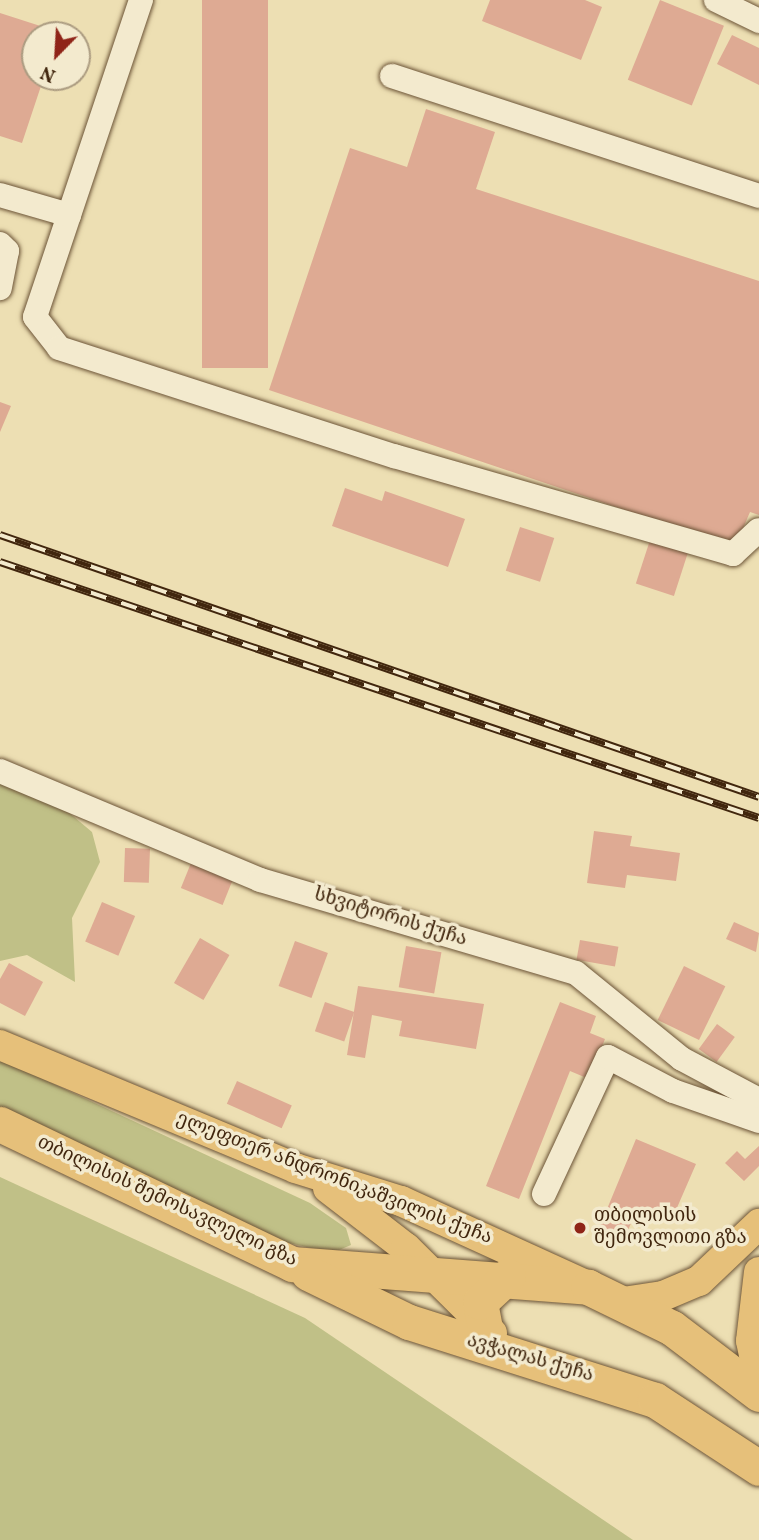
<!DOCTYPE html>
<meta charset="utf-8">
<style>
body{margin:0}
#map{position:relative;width:759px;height:1540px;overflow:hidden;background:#eddfb3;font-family:Vollkorn,"Noto Serif Georgian",serif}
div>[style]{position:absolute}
.green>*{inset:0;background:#c0c087}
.building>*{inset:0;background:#deaa93;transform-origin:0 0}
.roads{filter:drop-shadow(0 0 2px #6c5437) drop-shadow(0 0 2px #6c5437)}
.minor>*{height:24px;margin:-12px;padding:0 12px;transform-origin:12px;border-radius:12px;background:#f3eace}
.major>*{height:30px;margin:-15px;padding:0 15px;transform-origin:15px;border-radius:15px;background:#e6c07a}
.highway>*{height:35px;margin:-17.5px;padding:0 17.5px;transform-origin:17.5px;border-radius:17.5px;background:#e6c07a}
.rail>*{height:8px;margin-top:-4px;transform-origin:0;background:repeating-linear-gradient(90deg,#f3eace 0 16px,#41260e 0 32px);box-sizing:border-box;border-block:2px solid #41260e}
.dots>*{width:19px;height:19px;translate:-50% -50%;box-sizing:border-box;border:4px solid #f3eace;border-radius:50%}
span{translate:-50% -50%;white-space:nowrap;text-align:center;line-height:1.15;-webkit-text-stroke:7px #f3eace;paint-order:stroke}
.street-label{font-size:19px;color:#41260e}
.poi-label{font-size:19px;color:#41260e}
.left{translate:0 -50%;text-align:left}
.north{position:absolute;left:21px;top:21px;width:70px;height:70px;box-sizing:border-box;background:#f3eace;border:2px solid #ac9c81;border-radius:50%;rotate:204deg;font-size:19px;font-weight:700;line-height:28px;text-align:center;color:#41260e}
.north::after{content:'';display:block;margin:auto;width:24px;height:32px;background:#8f2418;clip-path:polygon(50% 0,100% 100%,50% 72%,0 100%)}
</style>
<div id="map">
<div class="green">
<div style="clip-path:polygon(0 783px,67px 811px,92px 832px,100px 862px,72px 918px,75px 982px,27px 955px,0 961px)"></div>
<div style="clip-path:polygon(0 1059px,310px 1203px,346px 1228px,351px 1245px,332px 1253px,285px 1242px,0 1109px)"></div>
<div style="clip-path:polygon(0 1177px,305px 1318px,633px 1540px,0 1540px)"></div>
</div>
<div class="building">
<div style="left:202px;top:0;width:66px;height:368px"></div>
<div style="clip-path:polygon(490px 0,585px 0,602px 7px,581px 60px,482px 21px)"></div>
<div style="left:660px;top:0;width:69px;height:86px;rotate:22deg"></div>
<div style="clip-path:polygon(0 13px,59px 32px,35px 35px,35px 77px,44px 77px,22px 143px,0 136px)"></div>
<div style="clip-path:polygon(732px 35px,759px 48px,759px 85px,717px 64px)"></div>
<div style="clip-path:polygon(426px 109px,495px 132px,476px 189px,759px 281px,759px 515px,750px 512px,735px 547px,269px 390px,350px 148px,407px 167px)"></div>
<div style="clip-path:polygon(0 402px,11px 406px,0 432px)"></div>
<div style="clip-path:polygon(345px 488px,382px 501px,385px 491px,465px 519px,448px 567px,332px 526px)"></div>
<div style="left:520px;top:527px;width:36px;height:46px;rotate:18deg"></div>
<div style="left:651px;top:537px;width:40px;height:49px;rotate:18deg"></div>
<div style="clip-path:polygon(594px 831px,632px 836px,630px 846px,680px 853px,676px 881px,627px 875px,625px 888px,587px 883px)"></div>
<div style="left:125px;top:848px;width:25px;height:34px;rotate:2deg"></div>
<div style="left:191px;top:863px;width:45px;height:27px;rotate:22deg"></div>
<div style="left:102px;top:902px;width:36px;height:43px;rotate:23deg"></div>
<div style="clip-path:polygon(734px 922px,759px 933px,756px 952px,726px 939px)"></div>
<div style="left:200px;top:938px;width:34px;height:52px;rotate:30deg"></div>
<div style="left:580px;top:940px;width:39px;height:20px;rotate:10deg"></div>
<div style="left:295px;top:941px;width:35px;height:48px;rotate:20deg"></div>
<div style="left:406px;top:946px;width:36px;height:42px;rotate:10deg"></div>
<div style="clip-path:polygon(9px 963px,43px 982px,25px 1016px,0 1003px,0 979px)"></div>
<div style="left:684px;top:966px;width:46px;height:60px;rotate:26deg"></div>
<div style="clip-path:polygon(358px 986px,484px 1004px,476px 1049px,399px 1036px,402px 1021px,372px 1015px,365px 1058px,347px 1055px)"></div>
<div style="left:325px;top:1002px;width:31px;height:31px;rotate:19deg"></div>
<div style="clip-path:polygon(560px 1002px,596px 1016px,590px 1033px,605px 1039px,589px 1079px,570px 1071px,519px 1199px,486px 1186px)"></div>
<div style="left:717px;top:1024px;width:22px;height:31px;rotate:36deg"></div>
<div style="left:237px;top:1081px;width:60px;height:25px;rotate:24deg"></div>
<div style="clip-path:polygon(636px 1139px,696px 1164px,676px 1210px,632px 1221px,625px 1237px,600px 1226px)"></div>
<div style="clip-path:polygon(759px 1146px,759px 1166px,744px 1181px,725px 1163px,737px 1151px,745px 1159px)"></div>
</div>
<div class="roads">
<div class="minor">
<div style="left:141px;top:0;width:334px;rotate:108.5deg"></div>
<div style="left:35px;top:317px;width:39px;rotate:52deg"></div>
<div style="left:59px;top:348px;width:352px;rotate:17.9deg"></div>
<div style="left:394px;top:456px;width:353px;rotate:16.1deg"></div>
<div style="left:733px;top:554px;width:35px;rotate:-43deg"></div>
<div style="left:716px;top:0;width:48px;rotate:26deg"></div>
<div style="left:392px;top:76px;width:386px;rotate:18.1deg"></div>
<div style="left:0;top:195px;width:72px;rotate:16.2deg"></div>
<div style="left:0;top:244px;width:10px;rotate:45deg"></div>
<div style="left:7px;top:251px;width:38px;rotate:101deg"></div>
<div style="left:0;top:771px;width:282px;rotate:22.7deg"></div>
<div style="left:260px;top:880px;width:329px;rotate:16.4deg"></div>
<div style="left:576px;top:973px;width:136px;rotate:39.1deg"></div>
<div style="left:682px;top:1059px;width:87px;rotate:28deg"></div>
<div style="left:544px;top:1194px;width:151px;rotate:-65deg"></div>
<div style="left:608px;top:1057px;width:73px;rotate:27.6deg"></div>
<div style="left:673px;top:1091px;width:91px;rotate:19.2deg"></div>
</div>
<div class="major">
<div style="left:0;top:1045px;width:320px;rotate:22.6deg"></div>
<div style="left:295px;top:1168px;width:111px;rotate:17.3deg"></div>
<div style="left:401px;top:1201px;width:202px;rotate:24.5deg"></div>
<div style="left:328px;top:1188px;width:98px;rotate:37.6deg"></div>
<div style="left:406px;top:1248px;width:121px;rotate:44.7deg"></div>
<div style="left:759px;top:1272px;width:69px;rotate:96.6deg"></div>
<div style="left:751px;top:1341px;width:40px;rotate:78deg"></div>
<div style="left:623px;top:1302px;width:40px;rotate:-8.5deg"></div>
<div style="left:663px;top:1296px;width:39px;rotate:-23deg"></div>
<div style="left:699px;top:1281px;width:83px;rotate:-43.5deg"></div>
</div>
<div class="highway">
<div style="left:0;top:1124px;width:324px;rotate:25.6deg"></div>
<div style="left:292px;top:1264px;width:297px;rotate:4.4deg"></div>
<div style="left:588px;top:1287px;width:93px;rotate:26deg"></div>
<div style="left:672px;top:1328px;width:109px;rotate:37.2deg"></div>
<div style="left:308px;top:1273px;width:112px;rotate:25.9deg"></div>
<div style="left:409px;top:1322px;width:258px;rotate:17.6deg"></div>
<div style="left:655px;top:1400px;width:124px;rotate:33.2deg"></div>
<div style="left:485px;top:1328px;width:26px;rotate:-101deg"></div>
<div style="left:480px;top:1302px;width:38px;rotate:-43deg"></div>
</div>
</div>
<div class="rail">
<div style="left:0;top:535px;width:803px;rotate:19.04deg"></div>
<div style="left:0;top:562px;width:801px;rotate:18.64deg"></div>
</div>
<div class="dots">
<div style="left:580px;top:1228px;background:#8f2418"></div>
</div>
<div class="street-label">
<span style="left:390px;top:918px;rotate:17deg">სხვიტორის ქუჩა</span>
<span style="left:334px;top:1179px;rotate:21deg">ელეფთერ ანდრონიკაშვილის ქუჩა</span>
<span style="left:167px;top:1202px;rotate:25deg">თბილისის შემოსავლელი გზა</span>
<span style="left:530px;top:1359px;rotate:16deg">ავჭალას ქუჩა</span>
</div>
<div class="poi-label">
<span class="left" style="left:594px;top:1228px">თბილისის<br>შემოვლითი გზა</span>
</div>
<div class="north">N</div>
</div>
